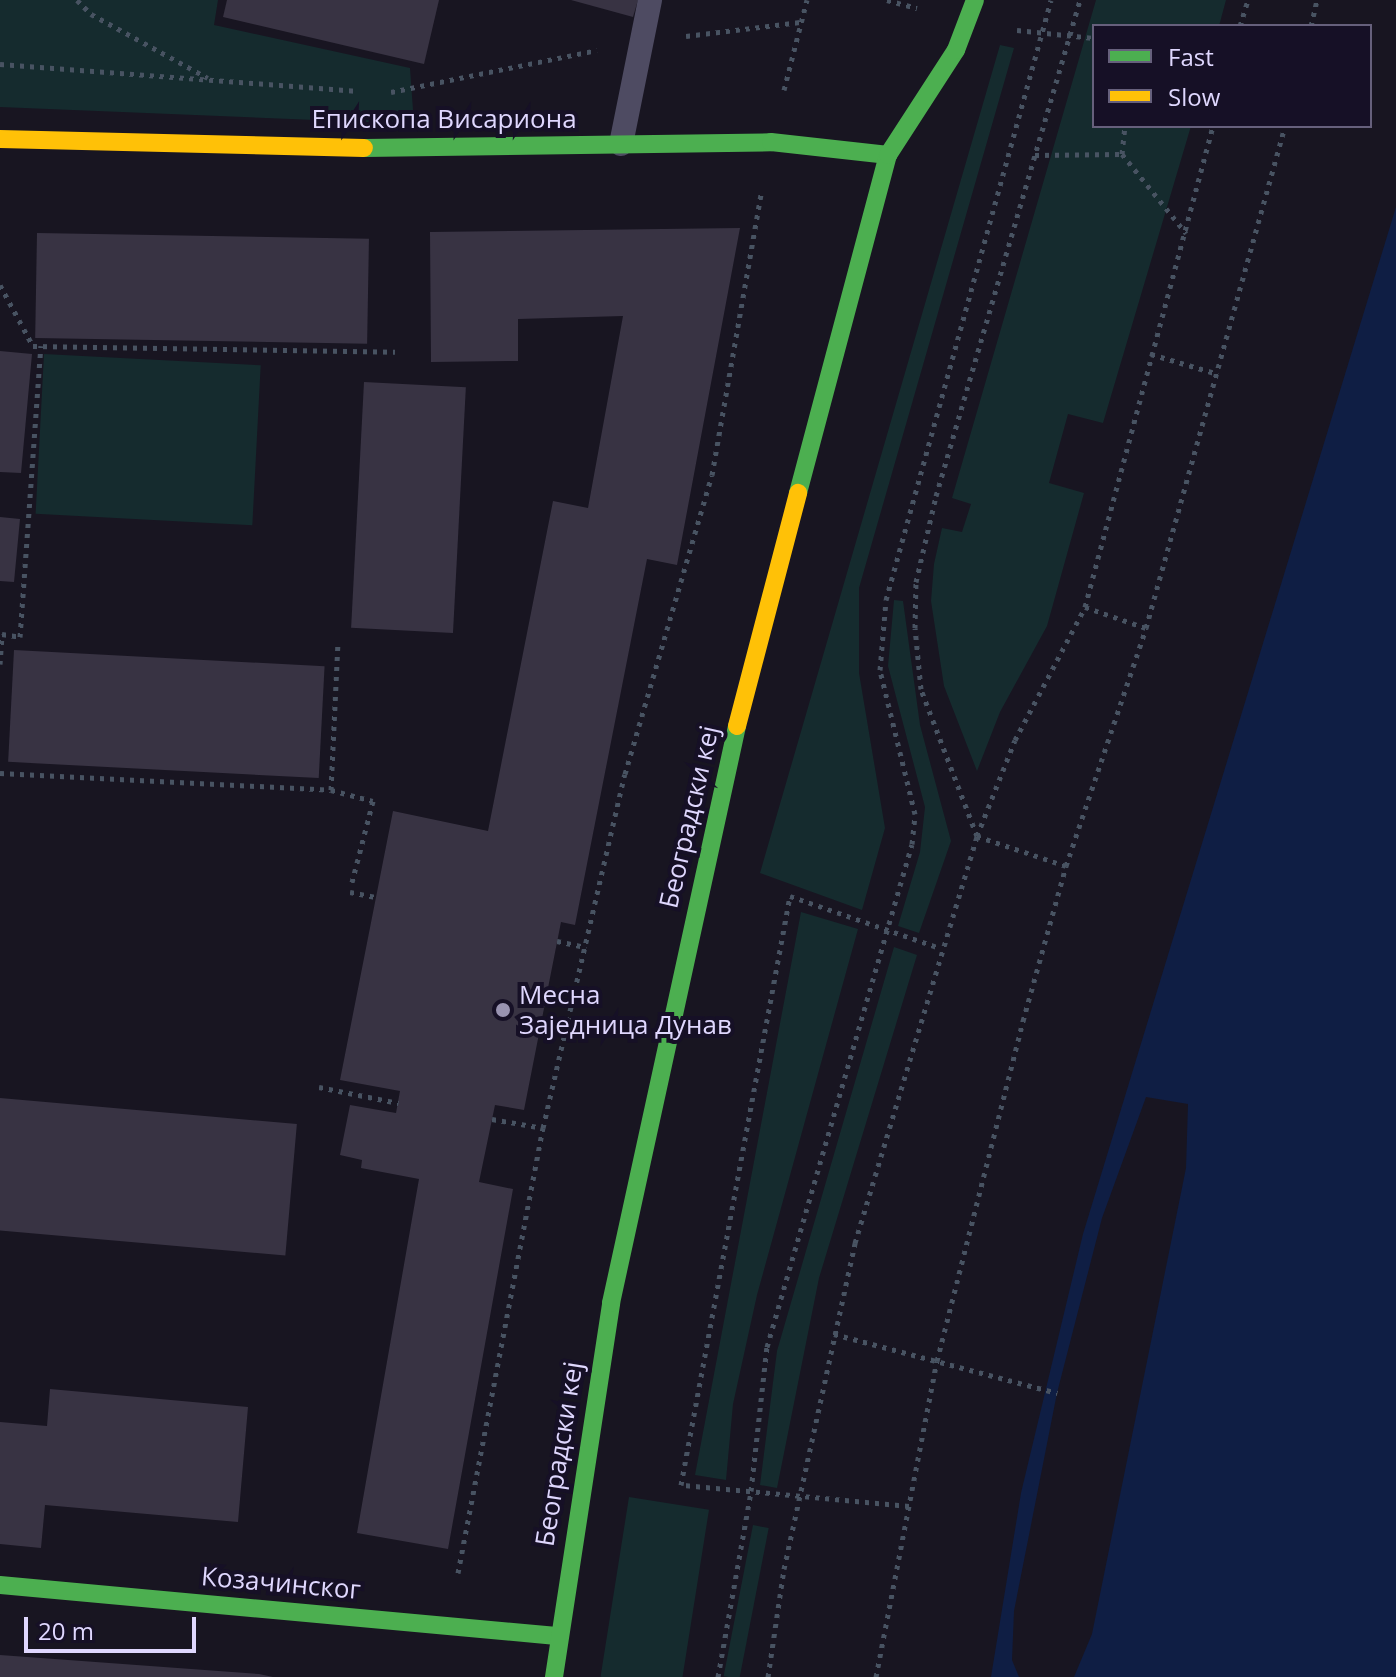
<!DOCTYPE html>
<meta charset="utf-8">
<style>
body{margin:0}
#map{position:relative;width:1396px;height:1677px;overflow:hidden;background:#181521;font-family:"Open Sans",sans-serif}
div>[style]{position:absolute}
.green>*{inset:0;background:#152b2e;transform-origin:0 0}
.water>*{inset:0;background:#0f1e44}
.pier>*{inset:0;background:#181521}
.building>*{inset:0;background:#383343;transform-origin:0 0}
.path>*{height:5px;margin-top:-2.5px;transform-origin:0;background:repeating-linear-gradient(90deg,#485362 0 4px,transparent 0 10px)}
.lane>*{height:24px;margin:-12px;padding:0 12px;transform-origin:12px;border-radius:12px;background:#4e4b62}
.fast>*{height:18px;margin:-9px;padding:0 9px;transform-origin:9px;border-radius:9px;background:#4caf50}
.slow>*{height:18px;margin:-9px;padding:0 9px;transform-origin:9px;border-radius:9px;background:#ffc107}
.dots>*{width:22px;height:22px;translate:-50% -50%;box-sizing:border-box;border:4px solid #161026;border-radius:50%}
span{translate:-50% -50%;white-space:nowrap;text-align:center;line-height:1.15;-webkit-text-stroke:8px #161026;paint-order:stroke}
.street-label{font-size:26px;color:#dfd7fe}
.poi-label{font-size:26px;color:#dfd7fe}
.left{translate:0 -50%;text-align:left}
.legend{position:absolute;left:1092px;top:24px;width:280px;height:104px;box-sizing:border-box;background:#161026;border:2px solid #66607c;margin:0;padding:10px 14px;list-style:none;font-size:24px;color:#dfd7fe}
.legend li{display:flex;align-items:center;gap:16px;height:40px}
.legend b{width:40px;border:2px solid #66607c}
.scale{position:absolute;left:24px;top:1617px;width:172px;height:36px;box-sizing:border-box;border:4px solid #dfd7fe;border-top:0;padding-left:10px;font-size:24px;line-height:28px;white-space:nowrap;color:#dfd7fe;-webkit-text-stroke:6px #161026;paint-order:stroke}
</style>
<div id="map">
<div class="green">
<div style="clip-path:polygon(0 0,218px 0,214px 25px,410px 68px,414px 124px,0 107px)"></div>
<div style="clip-path:polygon(1096px 0,1226px 0,1219px 26px,1094px 26px,1094px 126px,1191px 126px,1103px 423px,1068px 414px,1049px 483px,1084px 493px,1047px 626px,1000px 712px,977px 771px,944px 686px,931px 601px,934px 564px,942px 528px,962px 532px,971px 504px,952px 498px)"></div>
<div style="clip-path:polygon(1000px 45px,1014px 48px,859px 588px,859px 673px,885px 828px,862px 910px,760px 873px)"></div>
<div style="left:44px;top:354px;width:217px;height:160px;rotate:3deg"></div>
<div style="clip-path:polygon(894px 600px,903px 601px,920px 725px,951px 841px,919px 933px,898px 926px,920px 852px,925px 807px,888px 666px)"></div>
<div style="clip-path:polygon(801px 912px,858px 929px,757px 1295px,733px 1404px,726px 1480px,695px 1475px)"></div>
<div style="clip-path:polygon(894px 947px,917px 955px,819px 1278px,777px 1488px,760px 1485px,777px 1351px)"></div>
<div style="left:629px;top:1497px;width:81px;height:182px;rotate:9deg"></div>
<div style="left:753px;top:1525px;width:16px;height:154px;rotate:11deg"></div>
</div>
<div class="water">
<div style="clip-path:polygon(1396px 207px,1396px 1677px,991px 1677px,1021px 1493px,1083px 1234px)"></div>
</div>
<div class="pier">
<div style="clip-path:polygon(1146px 1097px,1188px 1104px,1186px 1168px,1092px 1634px,1074px 1677px,1019px 1677px,1012px 1660px,1014px 1611px,1057px 1393px,1102px 1218px)"></div>
</div>
<div class="building">
<div style="clip-path:polygon(227px 0,439px 0,424px 64px,223px 17px)"></div>
<div style="clip-path:polygon(571px 0,638px 0,633px 17px)"></div>
<div style="clip-path:polygon(740px 228px,677px 565px,647px 559px,575px 925px,561px 922px,524px 1110px,495px 1105px,479px 1182px,513px 1189px,448px 1549px,357px 1533px,419px 1179px,361px 1168px,362px 1160px,340px 1155px,350px 1105px,396px 1113px,400px 1091px,340px 1080px,393px 811px,488px 831px,553px 501px,588px 508px,623px 316px,518px 319px,518px 361px,431px 362px,430px 232px)"></div>
<div style="left:37px;top:233px;width:332px;height:105px;rotate:1deg"></div>
<div style="clip-path:polygon(0 351px,32px 354px,21px 473px,0 472px)"></div>
<div style="left:364px;top:382px;width:102px;height:246px;rotate:3deg"></div>
<div style="clip-path:polygon(0 517px,20px 519px,14px 582px,0 581px)"></div>
<div style="left:14px;top:650px;width:311px;height:112px;rotate:3deg"></div>
<div style="left:0;top:1098px;width:298px;height:132px;rotate:5deg"></div>
<div style="clip-path:polygon(50px 1389px,248px 1407px,238px 1522px,45px 1505px,41px 1548px,0 1544px,0 1422px,47px 1426px)"></div>
<div style="clip-path:polygon(0 1655px,259px 1674px,273px 1677px,0 1677px)"></div>
</div>
<div class="path">
<div style="left:77px;top:0;width:20px;rotate:45deg"></div>
<div style="left:91px;top:14px;width:133px;rotate:28.7deg"></div>
<div style="left:887px;top:0;width:31px;rotate:15deg"></div>
<div style="left:1240px;top:26px;width:27px;rotate:-73deg"></div>
<div style="left:1311px;top:26px;width:27px;rotate:-77deg"></div>
<div style="left:1017px;top:30px;width:77px;rotate:5.9deg"></div>
<div style="left:686px;top:36px;width:115px;rotate:-7deg"></div>
<div style="left:0;top:64px;width:359px;rotate:4.3deg"></div>
<div style="left:784px;top:90px;width:93px;rotate:-75.7deg"></div>
<div style="left:391px;top:92px;width:210px;rotate:-11.5deg"></div>
<div style="left:1122px;top:154px;width:102px;rotate:51deg"></div>
<div style="left:1035px;top:155px;width:87px;rotate:-0.7deg"></div>
<div style="left:1122px;top:154px;width:28px;rotate:-84deg"></div>
<div style="left:0;top:285px;width:69px;rotate:61.6deg"></div>
<div style="left:33px;top:346px;width:362px;rotate:0.9deg"></div>
<div style="left:1151px;top:354px;width:70px;rotate:16.6deg"></div>
<div style="left:1085px;top:607px;width:65px;rotate:19deg"></div>
<div style="left:0;top:664px;width:30px;rotate:-86deg"></div>
<div style="left:2px;top:634px;width:18px;rotate:9deg"></div>
<div style="left:20px;top:637px;width:292px;rotate:-85.9deg"></div>
<div style="left:0;top:773px;width:331px;rotate:2.9deg"></div>
<div style="left:331px;top:790px;width:148px;rotate:-87.3deg"></div>
<div style="left:331px;top:790px;width:43px;rotate:14.7deg"></div>
<div style="left:373px;top:801px;width:84px;rotate:104.5deg"></div>
<div style="left:1066px;top:866px;width:94px;rotate:-161.4deg"></div>
<div style="left:977px;top:836px;width:157px;rotate:-110.9deg"></div>
<div style="left:921px;top:689px;width:61px;rotate:-95.6deg"></div>
<div style="left:915px;top:628px;width:46px;rotate:-88.8deg"></div>
<div style="left:916px;top:582px;width:88px;rotate:-76.9deg"></div>
<div style="left:936px;top:496px;width:516px;rotate:-73.81deg"></div>
<div style="left:350px;top:892px;width:26px;rotate:11deg"></div>
<div style="left:557px;top:941px;width:30px;rotate:12deg"></div>
<div style="left:319px;top:1087px;width:81px;rotate:11.4deg"></div>
<div style="left:492px;top:1119px;width:52px;rotate:10deg"></div>
<div style="left:834px;top:1334px;width:231px;rotate:14.8deg"></div>
<div style="left:909px;top:1506px;width:229px;rotate:-174.7deg"></div>
<div style="left:681px;top:1485px;width:599px;rotate:-79.52deg"></div>
<div style="left:790px;top:896px;width:159px;rotate:19.1deg"></div>
<div style="left:458px;top:1573px;width:453px;rotate:-79.2deg"></div>
<div style="left:543px;top:1128px;width:363px;rotate:-77deg"></div>
<div style="left:625px;top:774px;width:311px;rotate:-73.8deg"></div>
<div style="left:712px;top:475px;width:285px;rotate:-80.1deg"></div>
<div style="left:718px;top:1677px;width:189px;rotate:-79.9deg"></div>
<div style="left:751px;top:1491px;width:145px;rotate:-83.7deg"></div>
<div style="left:767px;top:1347px;width:523px;rotate:-73.92deg"></div>
<div style="left:912px;top:844px;width:30px;rotate:-84deg"></div>
<div style="left:915px;top:814px;width:148px;rotate:-103.7deg"></div>
<div style="left:880px;top:670px;width:70px;rotate:-85.1deg"></div>
<div style="left:886px;top:600px;width:622px;rotate:-74.62deg"></div>
<div style="left:768px;top:1677px;width:109px;rotate:-81.6deg"></div>
<div style="left:784px;top:1569px;width:334px;rotate:-77.7deg"></div>
<div style="left:855px;top:1243px;width:425px;rotate:-73.3deg"></div>
<div style="left:977px;top:836px;width:103px;rotate:-68.4deg"></div>
<div style="left:1015px;top:740px;width:150px;rotate:-62.2deg"></div>
<div style="left:1085px;top:607px;width:498px;rotate:-75.1deg"></div>
<div style="left:876px;top:1677px;width:322px;rotate:-79.1deg"></div>
<div style="left:937px;top:1361px;width:351px;rotate:-75.8deg"></div>
<div style="left:1023px;top:1021px;width:161px;rotate:-74.5deg"></div>
<div style="left:1066px;top:866px;width:251px;rotate:-71.4deg"></div>
<div style="left:1146px;top:628px;width:521px;rotate:-74.52deg"></div>
</div>
<div class="lane">
<div style="left:621px;top:144px;width:147px;rotate:-78.6deg"></div>
</div>
<div class="fast">
<div style="left:364px;top:148px;width:407px;rotate:-0.8deg"></div>
<div style="left:771px;top:142px;width:118px;rotate:6.3deg"></div>
<div style="left:798px;top:493px;width:350px;rotate:-75.1deg"></div>
<div style="left:888px;top:155px;width:125px;rotate:-57.1deg"></div>
<div style="left:956px;top:50px;width:53px;rotate:-69.2deg"></div>
<div style="left:0;top:1585px;width:559px;rotate:5.23deg"></div>
<div style="left:554px;top:1677px;width:378px;rotate:-81.3deg"></div>
<div style="left:611px;top:1303px;width:591px;rotate:-77.68deg"></div>
</div>
<div class="slow">
<div style="left:0;top:139px;width:364px;rotate:1.4deg"></div>
<div style="left:737px;top:726px;width:241px;rotate:-75.3deg"></div>
</div>
<div class="dots">
<div style="left:503px;top:1010px;background:#9993b1"></div>
</div>
<div class="street-label">
<span style="left:444px;top:119px">Епископа Висариона</span>
<span style="left:689px;top:817px;rotate:-77deg">Београдски кеј</span>
<span style="left:559px;top:1454px;rotate:-81deg">Београдски кеј</span>
<span style="left:281px;top:1583px;rotate:5deg">Козачинског</span>
</div>
<div class="poi-label">
<span class="left" style="left:519px;top:1010px">Месна<br>Заједница Дунав</span>
</div>
<ul class="legend">
<li><b style="height:10px;background:#4caf50"></b>Fast</li>
<li><b style="height:10px;background:#ffc107"></b>Slow</li>
</ul>
<div class="scale">20 m</div>
</div>
